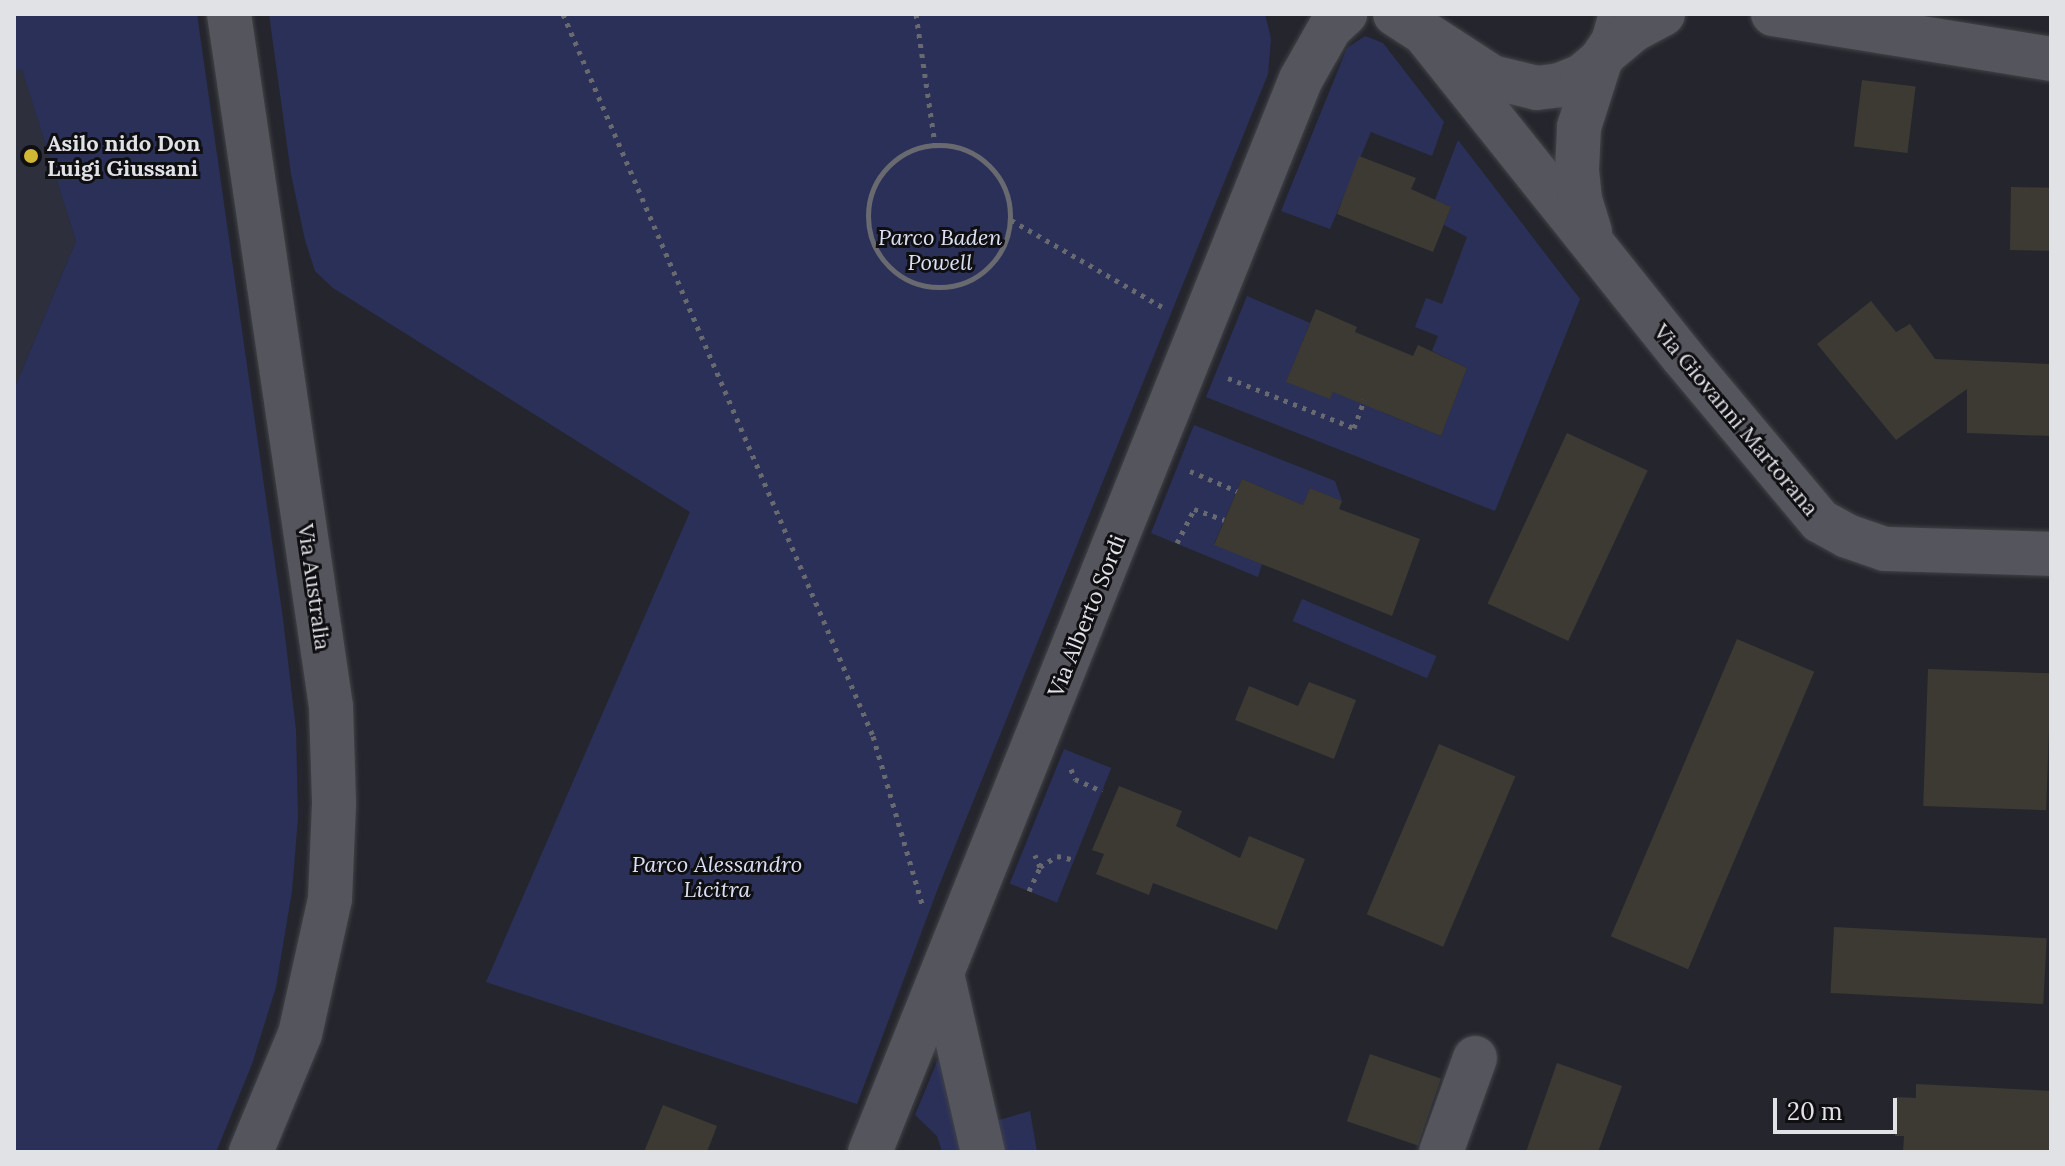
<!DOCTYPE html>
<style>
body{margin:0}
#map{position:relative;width:2065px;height:1166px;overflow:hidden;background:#25262d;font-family:Lora,serif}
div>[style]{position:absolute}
.built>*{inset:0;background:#2d2f3c}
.green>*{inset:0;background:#2b3059;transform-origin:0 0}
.building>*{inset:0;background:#3c3a33;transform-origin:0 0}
.path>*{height:5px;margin-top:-2.5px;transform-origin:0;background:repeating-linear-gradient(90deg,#696a70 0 4px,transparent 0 10px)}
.path>.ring{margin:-2.5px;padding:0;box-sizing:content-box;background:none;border:5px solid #696a70;border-radius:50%}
.roads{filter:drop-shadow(0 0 2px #414247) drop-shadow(0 0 2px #414247)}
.minor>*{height:44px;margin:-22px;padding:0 22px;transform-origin:22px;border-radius:22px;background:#54555d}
.dots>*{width:22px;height:22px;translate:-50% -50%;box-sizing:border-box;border:4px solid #0f0f12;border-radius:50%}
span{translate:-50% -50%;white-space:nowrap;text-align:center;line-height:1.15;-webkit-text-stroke:6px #0f0f12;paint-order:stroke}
.poi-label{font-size:22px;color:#e1e2e6;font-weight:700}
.left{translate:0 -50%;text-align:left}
.park-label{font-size:22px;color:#dce0f4;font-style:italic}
.street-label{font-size:22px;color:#e1e2e6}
.frame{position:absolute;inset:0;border:16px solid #e1e2e6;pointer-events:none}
.scale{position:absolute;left:1773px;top:1098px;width:124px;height:36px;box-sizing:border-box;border:4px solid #e1e2e6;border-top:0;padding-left:10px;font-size:24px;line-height:28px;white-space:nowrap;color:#e1e2e6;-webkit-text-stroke:6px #0f0f12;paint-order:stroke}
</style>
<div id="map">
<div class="built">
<div style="clip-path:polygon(22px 68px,76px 241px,14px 390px,14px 71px)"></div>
</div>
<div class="green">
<div style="clip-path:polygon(14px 14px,197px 14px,283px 619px,296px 730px,298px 818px,292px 891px,276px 987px,252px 1064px,216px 1152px,14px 1152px,14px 390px,76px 241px,22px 69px,14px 71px)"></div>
<div style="clip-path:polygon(269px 14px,1265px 14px,1271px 39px,1268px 74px,938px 888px,857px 1104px,486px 982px,690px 512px,333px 288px,315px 271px,305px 240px,291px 174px)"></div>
<div style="clip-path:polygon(1365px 36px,1383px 43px,1444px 122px,1432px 156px,1371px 132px,1330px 229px,1281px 211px,1347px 48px)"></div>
<div style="clip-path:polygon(1458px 140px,1580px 299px,1495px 511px,1206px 397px,1247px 296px,1310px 323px,1287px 381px,1330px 398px,1336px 386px,1353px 392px,1384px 413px,1441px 436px,1467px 368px,1432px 351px,1438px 336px,1415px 327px,1426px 298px,1442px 304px,1467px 237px,1444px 225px,1451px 207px,1435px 200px)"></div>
<div style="clip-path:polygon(1194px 425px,1335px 481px,1342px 501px,1310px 488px,1303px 505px,1242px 479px,1214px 544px,1262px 564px,1258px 577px,1151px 533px)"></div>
<div style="left:1302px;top:599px;width:146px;height:24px;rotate:23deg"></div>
<div style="left:1064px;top:749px;width:51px;height:145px;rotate:22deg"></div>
<div style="clip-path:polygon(939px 1057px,963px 1152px,942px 1152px,937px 1136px,915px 1115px)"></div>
<div style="clip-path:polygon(1030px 1111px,1037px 1152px,1002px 1152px,996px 1121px)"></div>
</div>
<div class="building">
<div style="left:1862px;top:80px;width:54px;height:67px;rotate:7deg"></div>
<div style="clip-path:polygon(1359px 156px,1416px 178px,1411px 189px,1451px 207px,1433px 252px,1337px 214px)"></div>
<div style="left:2011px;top:187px;width:40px;height:63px;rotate:1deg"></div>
<div style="clip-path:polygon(1871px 301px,1896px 332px,1910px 324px,1935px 359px,2051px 364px,2051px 436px,1967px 433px,1967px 389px,1896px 440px,1817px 344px)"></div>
<div style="clip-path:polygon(1316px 309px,1357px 327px,1355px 332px,1413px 356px,1418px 345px,1467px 368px,1441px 436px,1333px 392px,1330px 399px,1286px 382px)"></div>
<div style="left:1567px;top:433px;width:89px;height:188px;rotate:25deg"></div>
<div style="clip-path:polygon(1242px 479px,1303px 505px,1310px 488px,1342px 501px,1339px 509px,1420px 539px,1392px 616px,1214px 545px)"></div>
<div style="left:1737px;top:639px;width:84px;height:323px;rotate:23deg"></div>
<div style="left:1928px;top:669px;width:123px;height:137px;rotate:2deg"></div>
<div style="clip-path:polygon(1309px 682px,1356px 700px,1334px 759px,1235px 720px,1249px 686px,1298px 706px)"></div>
<div style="left:1439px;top:744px;width:83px;height:185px;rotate:23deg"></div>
<div style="clip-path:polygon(1119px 786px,1182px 811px,1176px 826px,1240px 858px,1249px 836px,1305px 859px,1277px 930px,1153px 883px,1149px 895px,1096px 874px,1104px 854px,1092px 850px)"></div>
<div style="left:1834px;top:927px;width:213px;height:66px;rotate:3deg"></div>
<div style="left:1370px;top:1054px;width:75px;height:71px;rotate:19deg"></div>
<div style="clip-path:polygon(1557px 1063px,1622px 1086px,1598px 1152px,1526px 1152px)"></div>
<div style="clip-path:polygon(1916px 1084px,2051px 1091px,2051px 1152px,1903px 1152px,1904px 1136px,1895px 1136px,1896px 1097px,1916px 1098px)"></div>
<div style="clip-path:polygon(663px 1105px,717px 1126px,707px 1152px,644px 1152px)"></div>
</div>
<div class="path">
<div style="left:563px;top:14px;width:786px;rotate:66.76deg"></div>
<div style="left:873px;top:736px;width:175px;rotate:73.7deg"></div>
<div style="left:916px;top:14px;width:131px;rotate:81.7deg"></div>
<div class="ring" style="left:868px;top:145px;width:137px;height:137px"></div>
<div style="left:1011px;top:220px;width:174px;rotate:29.9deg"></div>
<div style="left:1228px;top:378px;width:136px;rotate:21.6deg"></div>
<div style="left:1354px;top:428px;width:30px;rotate:-70deg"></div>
<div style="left:1190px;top:471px;width:51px;rotate:23.1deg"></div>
<div style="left:1177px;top:543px;width:38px;rotate:-63deg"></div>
<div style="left:1194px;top:509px;width:32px;rotate:20deg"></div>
<div style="left:1071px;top:769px;width:11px;rotate:68deg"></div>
<div style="left:1075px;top:779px;width:30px;rotate:24deg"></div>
<div style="left:1040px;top:867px;width:20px;rotate:-33deg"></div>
<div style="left:1057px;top:856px;width:19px;rotate:12deg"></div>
<div style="left:1029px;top:891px;width:26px;rotate:-65deg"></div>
<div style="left:1040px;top:867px;width:13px;rotate:-113deg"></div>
</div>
<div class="roads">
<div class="minor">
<div style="left:229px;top:14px;width:699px;rotate:81.62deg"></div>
<div style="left:331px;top:706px;width:98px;rotate:88.2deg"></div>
<div style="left:334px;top:804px;width:95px;rotate:92.4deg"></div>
<div style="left:330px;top:899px;width:138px;rotate:102.5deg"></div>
<div style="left:300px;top:1034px;width:128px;rotate:112.6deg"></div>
<div style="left:1395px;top:14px;width:116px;rotate:33deg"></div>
<div style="left:1492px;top:77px;width:46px;rotate:13.7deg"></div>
<div style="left:1537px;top:88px;width:23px;rotate:-7deg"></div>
<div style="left:1560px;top:85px;width:24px;rotate:-22deg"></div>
<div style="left:1582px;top:76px;width:23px;rotate:-40deg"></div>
<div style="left:1600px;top:61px;width:23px;rotate:-56deg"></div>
<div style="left:1613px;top:42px;width:29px;rotate:-74deg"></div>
<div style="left:1773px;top:14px;width:282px;rotate:9.2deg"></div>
<div style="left:1425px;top:34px;width:412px;rotate:51.4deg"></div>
<div style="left:1682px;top:356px;width:215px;rotate:50.1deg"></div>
<div style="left:1820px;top:521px;width:31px;rotate:29deg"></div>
<div style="left:1847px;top:536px;width:40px;rotate:18.9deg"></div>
<div style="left:1885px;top:549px;width:166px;rotate:1.7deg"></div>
<div style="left:1607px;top:52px;width:34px;rotate:-40deg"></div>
<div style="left:1633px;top:30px;width:34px;rotate:-28deg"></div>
<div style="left:1590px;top:232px;width:34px;rotate:-107deg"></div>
<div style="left:1580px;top:199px;width:29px;rotate:-96deg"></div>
<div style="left:1577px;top:170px;width:43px;rotate:-87.3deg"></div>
<div style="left:1579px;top:127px;width:69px;rotate:-72.3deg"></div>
<div style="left:943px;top:978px;width:179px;rotate:77.1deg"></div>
<div style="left:870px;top:1152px;width:1156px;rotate:-68.12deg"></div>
<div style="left:1301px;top:79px;width:59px;rotate:-60.4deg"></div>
<div style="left:1330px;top:28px;width:21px;rotate:-43deg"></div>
<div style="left:1441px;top:1152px;width:100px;rotate:-70.1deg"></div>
</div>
</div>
<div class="dots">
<div style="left:31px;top:156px;background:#d1b736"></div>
</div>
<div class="poi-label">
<span class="left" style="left:47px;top:156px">Asilo nido Don<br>Luigi Giussani</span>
</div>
<div class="park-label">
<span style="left:940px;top:250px">Parco Baden<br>Powell</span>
<span style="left:717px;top:877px">Parco Alessandro<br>Licitra</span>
</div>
<div class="street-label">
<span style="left:1736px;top:420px;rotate:50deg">Via Giovanni Martorana</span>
<span style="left:314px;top:587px;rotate:82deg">Via Australia</span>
<span style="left:1087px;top:616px;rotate:-68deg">Via Alberto Sordi</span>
</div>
<div class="frame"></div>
<div class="scale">20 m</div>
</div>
